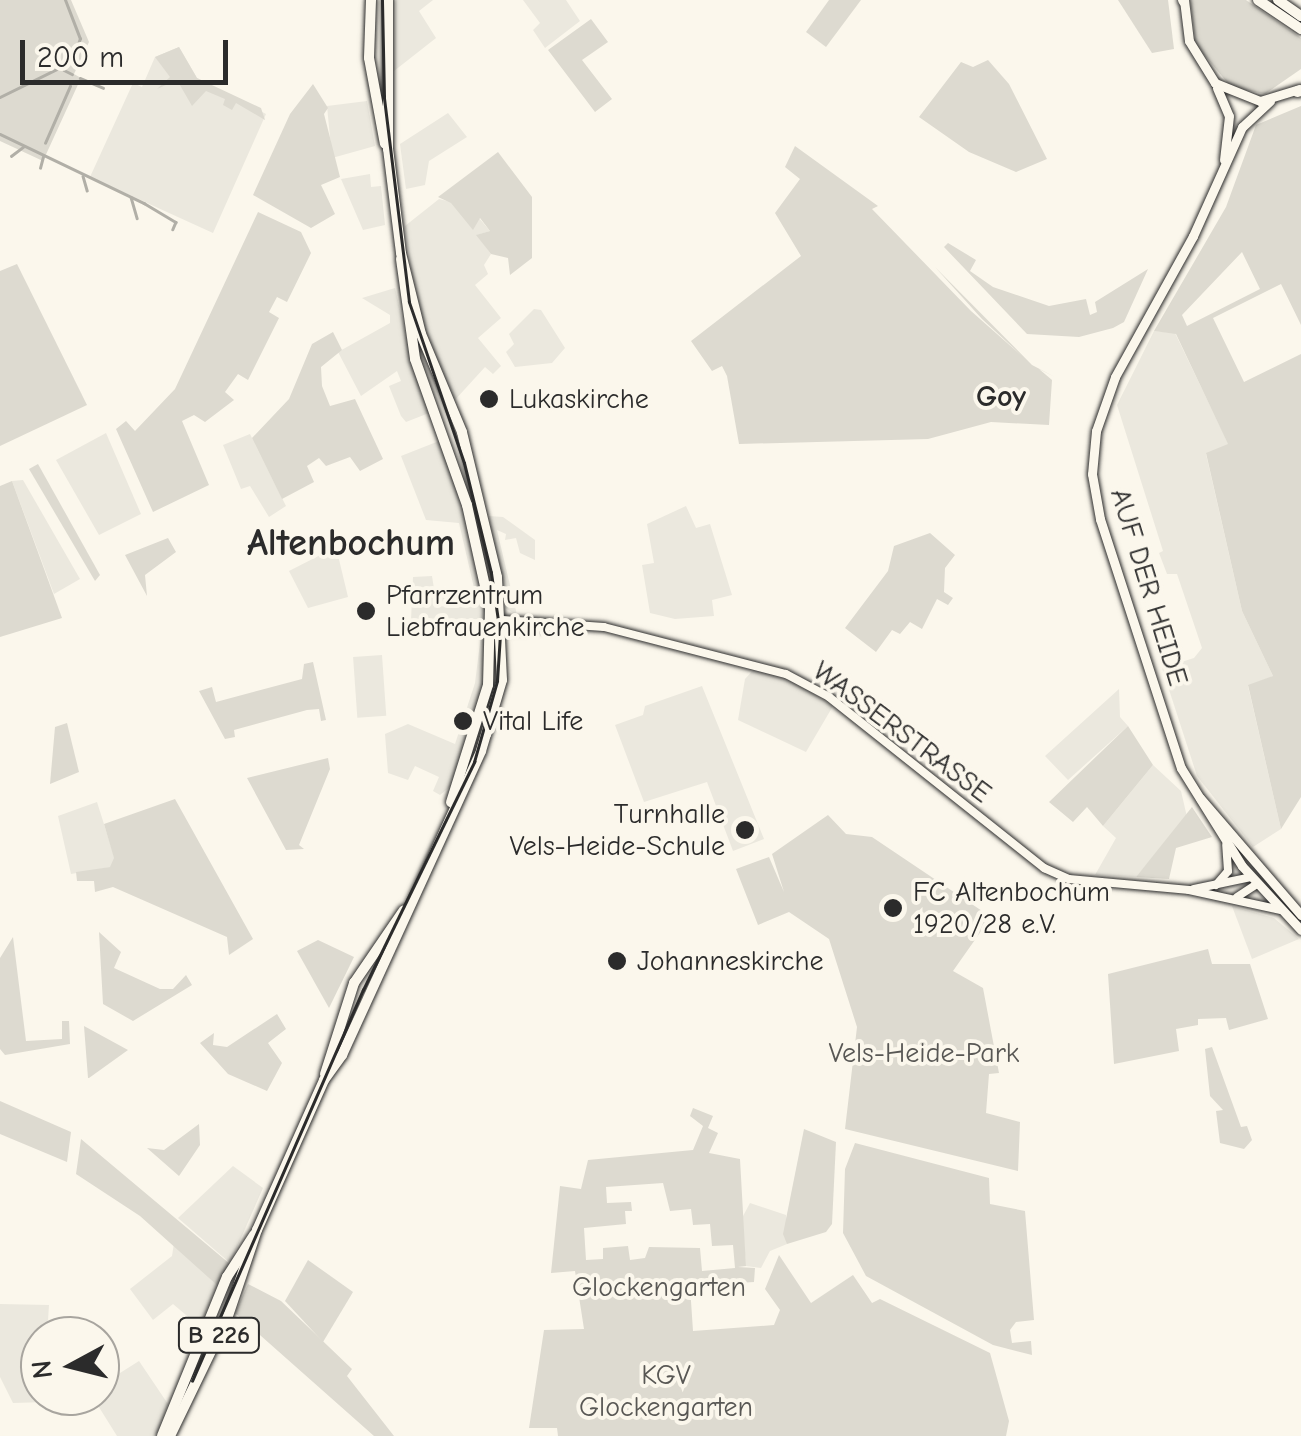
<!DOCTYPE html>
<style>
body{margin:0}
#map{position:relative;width:1301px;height:1436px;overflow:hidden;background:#fbf7ec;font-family:"Comic Neue",sans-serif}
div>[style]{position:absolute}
.built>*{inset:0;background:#ebe8de;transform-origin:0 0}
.green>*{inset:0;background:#dddad0}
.stream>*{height:2.5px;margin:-1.25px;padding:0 1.25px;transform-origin:1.25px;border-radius:1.25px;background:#b1afa7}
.roads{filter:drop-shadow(0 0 2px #2b2b2b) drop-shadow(0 0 2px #2b2b2b)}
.tertiary>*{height:8px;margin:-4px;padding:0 4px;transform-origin:4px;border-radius:4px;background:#fbf7ec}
.secondary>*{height:9px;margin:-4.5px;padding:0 4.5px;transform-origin:4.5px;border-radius:4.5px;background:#fbf7ec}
.primary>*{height:10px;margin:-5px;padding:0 5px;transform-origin:5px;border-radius:5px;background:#fbf7ec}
.trunk>*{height:10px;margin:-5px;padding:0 5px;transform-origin:5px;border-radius:5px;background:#fbf7ec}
.motorway>*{height:11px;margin:-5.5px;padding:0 5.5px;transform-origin:5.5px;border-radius:5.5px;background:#fbf7ec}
.tram>*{height:2.5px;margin:-1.25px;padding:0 1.25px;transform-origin:1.25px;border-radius:1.25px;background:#2b2b2b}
.dots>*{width:28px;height:28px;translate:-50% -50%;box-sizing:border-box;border:5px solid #fbf7ec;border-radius:50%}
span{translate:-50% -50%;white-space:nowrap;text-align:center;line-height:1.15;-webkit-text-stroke:8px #fbf7ec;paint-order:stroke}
.shield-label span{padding:2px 8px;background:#fbf7ec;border:2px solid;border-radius:8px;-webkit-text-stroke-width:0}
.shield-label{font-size:25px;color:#2b2b2b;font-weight:700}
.poi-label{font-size:28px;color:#2b2b2b}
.left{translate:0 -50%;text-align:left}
.right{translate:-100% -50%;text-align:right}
.street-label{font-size:28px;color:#2b2b2b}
.park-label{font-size:28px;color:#585754}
.neighbourhood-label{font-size:30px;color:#2b2b2b;font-weight:700}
.district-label{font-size:38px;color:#2b2b2b;font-weight:700}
.north{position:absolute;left:20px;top:1316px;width:100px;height:100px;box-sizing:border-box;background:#fbf7ec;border:2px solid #a8a59f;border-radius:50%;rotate:263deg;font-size:28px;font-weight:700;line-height:40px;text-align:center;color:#2b2b2b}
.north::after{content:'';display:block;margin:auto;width:35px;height:45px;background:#2b2b2b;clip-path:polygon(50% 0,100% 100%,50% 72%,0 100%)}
.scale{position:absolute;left:20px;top:40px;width:208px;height:45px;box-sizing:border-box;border:5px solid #2b2b2b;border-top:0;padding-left:12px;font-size:30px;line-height:35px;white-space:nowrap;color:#2b2b2b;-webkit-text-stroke:8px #fbf7ec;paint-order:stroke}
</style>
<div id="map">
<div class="built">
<div style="clip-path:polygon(396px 0,433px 0,419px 11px,436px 38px,394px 71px)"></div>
<div style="clip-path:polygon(523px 0,566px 0,580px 21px,545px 48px,533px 30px,540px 23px)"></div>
<div style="clip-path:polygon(179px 47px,197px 78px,266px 114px,213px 233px,90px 177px,133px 83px,142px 87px,155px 57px)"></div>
<div style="clip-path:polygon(367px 101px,375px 146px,332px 158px,327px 106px)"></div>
<div style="clip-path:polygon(448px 113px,467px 137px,429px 161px,425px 185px,406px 189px,400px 144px)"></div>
<div style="clip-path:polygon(370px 174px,371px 187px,381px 186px,385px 225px,363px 230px,341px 179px)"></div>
<div style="clip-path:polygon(439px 199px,451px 202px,471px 224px,479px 218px,490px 231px,477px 235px,491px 254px,484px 265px,488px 274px,475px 285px,501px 318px,478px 338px,501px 366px,493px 374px,485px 367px,454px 401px,417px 313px,405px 226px)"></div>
<div style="clip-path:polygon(395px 288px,411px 357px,459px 486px,487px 611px,485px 685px,451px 786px,440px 795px,433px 791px,439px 777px,415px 766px,408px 780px,388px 773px,385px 734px,408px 724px,455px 744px,475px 683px,483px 619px,411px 620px,413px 577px,432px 576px,435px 595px,461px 589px,477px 601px,459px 523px,426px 520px,401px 456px,439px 441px,429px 413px,406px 422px,401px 416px,389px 386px,401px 381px,397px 371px,361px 396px,338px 352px,390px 323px,390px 315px,362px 298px)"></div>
<div style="clip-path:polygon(534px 309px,541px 310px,565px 348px,552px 363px,515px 367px,506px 352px,514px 344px,509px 334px)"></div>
<div style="clip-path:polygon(1154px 331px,1175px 333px,1229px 445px,1206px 454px,1242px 611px,1273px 676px,1248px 686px,1281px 829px,1253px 847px,1197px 776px,1162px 668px,1194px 658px,1202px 648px,1177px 574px,1167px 574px,1159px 553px,1163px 551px,1117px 405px)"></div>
<div style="clip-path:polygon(106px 433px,141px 514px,99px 535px,56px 460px)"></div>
<div style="clip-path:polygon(250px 434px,286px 506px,269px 517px,250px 486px,241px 489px,223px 445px)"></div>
<div style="clip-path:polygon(23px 480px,80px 579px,54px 594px,12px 481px)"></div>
<div style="clip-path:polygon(686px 506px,696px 528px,710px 524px,732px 595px,712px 600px,714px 616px,675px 619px,650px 613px,642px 565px,654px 563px,647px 524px)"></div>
<div style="clip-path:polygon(489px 516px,503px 517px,535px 540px,535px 560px,520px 553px,516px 538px,505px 540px,506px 534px,497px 530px,517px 615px,505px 608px)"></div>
<div style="clip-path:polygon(336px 547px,348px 597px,308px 608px,289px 571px)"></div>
<div style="left:382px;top:655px;width:61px;height:29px;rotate:86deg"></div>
<div style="clip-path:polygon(755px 668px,796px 683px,833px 706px,806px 752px,738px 720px,745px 679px)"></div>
<div style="clip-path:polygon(702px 686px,764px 839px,733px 851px,707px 782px,644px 802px,615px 725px,643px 715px,645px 706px)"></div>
<div style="clip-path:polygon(1119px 689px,1120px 717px,1128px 726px,1068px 780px,1045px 756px)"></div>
<div style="clip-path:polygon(1153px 765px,1181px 791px,1187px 817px,1136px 877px,1095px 875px,1116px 838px,1103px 826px)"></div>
<div style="clip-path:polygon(97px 802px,115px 859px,111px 867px,71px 874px,58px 816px)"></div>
<div style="clip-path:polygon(1232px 906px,1274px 918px,1299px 939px,1252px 959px)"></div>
<div style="clip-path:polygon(233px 1166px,263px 1188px,230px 1263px,178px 1218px)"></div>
<div style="clip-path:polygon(750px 1203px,786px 1215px,787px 1244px,770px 1251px,761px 1268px,746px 1266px,742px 1218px)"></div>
<div style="clip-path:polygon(174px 1243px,218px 1286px,199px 1326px,173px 1304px,153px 1320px,130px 1289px,172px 1256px)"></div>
<div style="clip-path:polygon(0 1304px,49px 1305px,47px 1336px,40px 1336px,40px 1396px,46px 1402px,13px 1403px,0 1377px)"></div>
<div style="clip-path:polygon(139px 1361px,168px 1404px,156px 1436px,117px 1436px,92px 1396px,100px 1396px,100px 1370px,114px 1362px,120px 1373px)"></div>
</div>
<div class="green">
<div style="clip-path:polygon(0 0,71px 0,89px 42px,74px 74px,81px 78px,43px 161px,0 141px)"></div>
<div style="clip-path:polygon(829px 0,861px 0,826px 47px,806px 32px)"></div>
<div style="clip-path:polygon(1118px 0,1168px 0,1174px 49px,1152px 53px)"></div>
<div style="clip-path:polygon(1190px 0,1246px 0,1301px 38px,1301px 69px,1265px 94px,1231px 87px,1196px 45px)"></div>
<div style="clip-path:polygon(591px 19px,608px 42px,582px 60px,612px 99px,595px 112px,548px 50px)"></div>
<div style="clip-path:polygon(179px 47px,197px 78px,261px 108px,265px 120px,236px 103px,232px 110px,223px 105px,225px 99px,206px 91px,192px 106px,177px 80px,157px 89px,170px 77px,155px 57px)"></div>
<div style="clip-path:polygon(988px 60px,1009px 84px,1047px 159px,1016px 172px,969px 152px,919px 117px,961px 62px,973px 67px)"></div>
<div style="clip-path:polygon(313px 84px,328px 108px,324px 114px,340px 177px,321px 185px,335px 214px,311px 228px,253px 195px,290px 114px)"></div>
<div style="clip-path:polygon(evenodd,1301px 106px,1301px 325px,1281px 284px,1213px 318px,1244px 382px,1301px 354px,1301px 797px,1281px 829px,1248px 685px,1273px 676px,1242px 611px,1206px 453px,1228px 444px,1176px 334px,1154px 331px,1226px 207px,1256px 125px,1301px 106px,1242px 252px,1260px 289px,1187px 326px,1182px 315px,1242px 252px)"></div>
<div style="clip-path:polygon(795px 146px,878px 206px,872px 209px,971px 311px,1023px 357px,982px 319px,935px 267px,1032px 365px,1055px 377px,1039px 369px,1052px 380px,1049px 425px,991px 422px,928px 439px,739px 444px,727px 376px,722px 366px,712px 371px,691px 341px,801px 256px,775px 213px,800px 179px,785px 167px)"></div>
<div style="clip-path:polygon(498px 152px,532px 197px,532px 258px,510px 275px,508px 258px,491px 254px,476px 235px,490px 231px,480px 218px,473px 230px,451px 203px,438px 197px)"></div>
<div style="clip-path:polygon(258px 212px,301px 232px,311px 253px,287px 302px,277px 297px,269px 312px,279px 318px,248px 380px,238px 374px,225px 392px,234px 400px,205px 422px,194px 415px,182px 421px,209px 485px,153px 512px,116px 429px,126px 421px,135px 431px,175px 389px)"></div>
<div style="clip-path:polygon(948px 243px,976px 260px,970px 271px,993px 287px,1049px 306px,1086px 299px,1090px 315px,1097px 312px,1095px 302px,1148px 269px,1124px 322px,1113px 328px,1079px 337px,1027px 334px,944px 247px)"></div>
<div style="clip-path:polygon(17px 264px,87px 405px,0 446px,0 271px)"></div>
<div style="clip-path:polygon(333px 332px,342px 350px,321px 367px,322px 386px,330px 406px,355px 399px,383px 459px,360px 471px,350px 457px,326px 466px,319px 458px,307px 466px,314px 482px,282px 499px,252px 438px,289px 399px,312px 344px)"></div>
<div style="clip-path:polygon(38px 464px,100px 575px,95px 581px,29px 469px)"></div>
<div style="clip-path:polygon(12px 481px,62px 618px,0 637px,0 486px)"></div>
<div style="clip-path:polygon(930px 533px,955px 555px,945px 568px,944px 592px,953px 598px,948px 605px,937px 599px,922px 629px,910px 622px,900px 634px,892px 630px,876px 652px,845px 628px,888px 571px,894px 546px)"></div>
<div style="clip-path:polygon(168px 538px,176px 552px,145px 575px,147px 596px,125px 555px)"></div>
<div style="clip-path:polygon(313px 662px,326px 720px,321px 721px,319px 709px,307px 710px,234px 730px,235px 737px,225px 739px,199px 691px,212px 687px,216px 702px,302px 679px,304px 664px)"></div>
<div style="clip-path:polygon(67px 723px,79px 772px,50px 784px,55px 727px)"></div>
<div style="clip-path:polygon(1128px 726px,1153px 765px,1103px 826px,1087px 807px,1073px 822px,1049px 802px)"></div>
<div style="clip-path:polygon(328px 758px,330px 769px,299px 845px,304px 849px,286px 850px,247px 778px)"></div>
<div style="clip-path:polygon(175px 799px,253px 939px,229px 955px,227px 937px,113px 887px,95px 892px,94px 881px,77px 881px,76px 872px,110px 867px,114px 858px,104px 824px)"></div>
<div style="clip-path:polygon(1192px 807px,1212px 837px,1176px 848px,1169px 879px,1136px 877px)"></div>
<div style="clip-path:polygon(828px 815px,846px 834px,872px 837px,991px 917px,953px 971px,983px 988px,999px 1073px,989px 1074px,986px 1113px,1020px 1122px,1018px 1171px,845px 1129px,857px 1027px,829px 939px,789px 912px,758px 925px,736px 869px,769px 857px,784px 892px,772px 854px)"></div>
<div style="clip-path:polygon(99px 932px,121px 952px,114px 968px,160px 989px,173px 989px,186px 975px,192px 985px,133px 1021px,103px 1004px)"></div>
<div style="clip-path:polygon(13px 937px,26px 1041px,62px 1039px,62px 1021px,69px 1021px,70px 1044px,5px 1055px,0 1049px,0 958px)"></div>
<div style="clip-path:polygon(318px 940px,354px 957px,329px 1008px,297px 951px)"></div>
<div style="clip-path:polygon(1208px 949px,1212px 964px,1250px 964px,1268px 1019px,1229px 1030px,1226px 1018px,1198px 1019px,1198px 1025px,1176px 1029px,1179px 1051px,1114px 1064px,1108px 974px)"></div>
<div style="clip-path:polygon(277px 1014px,286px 1029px,268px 1043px,282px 1063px,267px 1091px,228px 1074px,200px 1043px,214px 1033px,213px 1045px,227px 1047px)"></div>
<div style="clip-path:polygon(84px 1026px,128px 1050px,89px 1078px,88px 1078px)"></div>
<div style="clip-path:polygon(1212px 1047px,1241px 1127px,1247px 1126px,1252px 1140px,1244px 1149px,1220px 1143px,1216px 1111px,1223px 1110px,1210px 1096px,1205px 1049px)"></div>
<div style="clip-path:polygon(0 1101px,71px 1132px,67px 1162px,0 1134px)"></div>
<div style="clip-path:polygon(evenodd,693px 1108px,713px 1116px,708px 1128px,718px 1133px,709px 1153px,740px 1159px,746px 1266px,738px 1267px,755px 1268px,754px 1282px,690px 1286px,693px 1331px,774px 1325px,780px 1310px,765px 1289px,779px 1255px,811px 1303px,853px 1275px,872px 1303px,880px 1299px,990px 1353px,1009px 1421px,1006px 1436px,558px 1436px,557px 1428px,529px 1428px,544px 1330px,584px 1329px,575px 1271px,551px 1273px,560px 1186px,581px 1189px,588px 1160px,693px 1150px,703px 1126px,690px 1116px,693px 1108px,663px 1183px,670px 1211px,691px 1209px,693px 1225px,710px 1224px,712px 1246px,733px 1245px,735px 1268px,702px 1271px,700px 1248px,649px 1247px,645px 1258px,630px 1260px,628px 1246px,603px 1248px,603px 1259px,586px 1260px,584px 1228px,626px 1224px,625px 1211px,632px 1211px,631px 1202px,607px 1203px,606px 1187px,663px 1183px)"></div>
<div style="clip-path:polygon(199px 1124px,200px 1145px,179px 1176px,147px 1148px,164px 1150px)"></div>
<div style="clip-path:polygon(804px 1129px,836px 1142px,832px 1224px,826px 1232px,787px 1244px,783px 1234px)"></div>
<div style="clip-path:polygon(81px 1139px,230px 1264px,218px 1286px,140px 1216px,76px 1174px)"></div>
<div style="clip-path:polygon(855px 1143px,989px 1178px,990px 1204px,1025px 1211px,1034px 1320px,1016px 1322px,1010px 1330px,1012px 1343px,1031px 1341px,1032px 1355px,993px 1345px,866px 1276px,843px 1233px,845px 1169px)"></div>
<div style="clip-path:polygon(308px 1260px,353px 1292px,323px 1342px,285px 1301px)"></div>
<div style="clip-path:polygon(248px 1284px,281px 1301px,352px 1369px,347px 1376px,394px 1436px,374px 1436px,235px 1313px)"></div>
</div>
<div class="stream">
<div style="left:64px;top:70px;width:9px;rotate:27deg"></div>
<div style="left:80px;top:78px;width:25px;rotate:23deg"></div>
<div style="left:0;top:97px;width:79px;rotate:-26.2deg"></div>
<div style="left:71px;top:62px;width:25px;rotate:-69deg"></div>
<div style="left:80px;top:39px;width:42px;rotate:-111deg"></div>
<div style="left:0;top:134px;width:160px;rotate:25.6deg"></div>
<div style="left:144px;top:203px;width:37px;rotate:31deg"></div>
<div style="left:176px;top:222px;width:8px;rotate:113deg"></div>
<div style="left:45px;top:143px;width:62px;rotate:-66.3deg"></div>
<div style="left:11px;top:156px;width:15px;rotate:-37deg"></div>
<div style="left:40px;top:168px;width:11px;rotate:-75deg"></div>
<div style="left:83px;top:176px;width:15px;rotate:74deg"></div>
<div style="left:131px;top:197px;width:22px;rotate:74deg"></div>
</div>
<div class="roads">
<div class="tertiary">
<div style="left:503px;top:620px;width:101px;rotate:4deg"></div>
<div style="left:604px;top:627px;width:188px;rotate:14.5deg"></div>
<div style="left:786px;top:674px;width:49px;rotate:28.1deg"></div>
<div style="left:829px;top:697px;width:275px;rotate:38.5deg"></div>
<div style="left:1044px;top:868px;width:27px;rotate:24deg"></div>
<div style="left:1069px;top:879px;width:121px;rotate:5.2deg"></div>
<div style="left:1189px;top:890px;width:94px;rotate:12.3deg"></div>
<div style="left:504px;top:630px;width:52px;rotate:-4.4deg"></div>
<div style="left:1216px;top:885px;width:18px;rotate:-49deg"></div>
<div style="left:1228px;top:871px;width:26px;rotate:-94deg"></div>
<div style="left:1194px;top:889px;width:58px;rotate:-11.9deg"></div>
<div style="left:1237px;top:897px;width:24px;rotate:-33deg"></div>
</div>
<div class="secondary">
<div style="left:1184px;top:0;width:41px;rotate:83deg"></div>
<div style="left:1189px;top:41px;width:49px;rotate:58.2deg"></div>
<div style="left:1215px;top:83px;width:48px;rotate:21.8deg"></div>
<div style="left:1260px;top:101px;width:41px;rotate:-17.1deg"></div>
<div style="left:1217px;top:88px;width:30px;rotate:67deg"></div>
<div style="left:1229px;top:116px;width:44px;rotate:96.5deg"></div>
<div style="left:1270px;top:101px;width:38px;rotate:137deg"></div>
<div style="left:1242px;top:127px;width:120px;rotate:114.2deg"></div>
<div style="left:1193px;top:236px;width:161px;rotate:119deg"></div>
<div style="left:1115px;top:377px;width:57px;rotate:109.4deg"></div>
<div style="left:1096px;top:431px;width:43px;rotate:95.3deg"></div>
<div style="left:1092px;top:474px;width:46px;rotate:79.9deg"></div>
<div style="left:1100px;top:519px;width:262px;rotate:72deg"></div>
<div style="left:1181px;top:768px;width:115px;rotate:58.1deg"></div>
<div style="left:1242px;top:866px;width:87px;rotate:47.3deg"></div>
<div style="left:1200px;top:798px;width:155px;rotate:49.2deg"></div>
</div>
<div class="primary">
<div style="left:371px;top:0;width:58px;rotate:92deg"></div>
<div style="left:369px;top:58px;width:87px;rotate:79.5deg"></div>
<div style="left:401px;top:259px;width:101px;rotate:82deg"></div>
<div style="left:415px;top:359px;width:155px;rotate:70.4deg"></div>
<div style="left:467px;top:505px;width:107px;rotate:77.5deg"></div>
<div style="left:490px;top:609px;width:76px;rotate:91.5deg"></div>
<div style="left:488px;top:685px;width:123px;rotate:107.5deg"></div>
<div style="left:325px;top:1074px;width:96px;rotate:-72.3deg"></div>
<div style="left:354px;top:983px;width:88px;rotate:-55.6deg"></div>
<div style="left:162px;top:1436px;width:172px;rotate:-67.8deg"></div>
<div style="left:227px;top:1277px;width:50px;rotate:-57.3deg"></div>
<div style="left:170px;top:1436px;width:133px;rotate:-64.2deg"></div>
<div style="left:228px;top:1316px;width:91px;rotate:-71.4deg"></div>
<div style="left:257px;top:1230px;width:164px;rotate:-65.9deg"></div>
<div style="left:324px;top:1080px;width:31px;rotate:-54deg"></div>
<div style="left:342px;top:1055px;width:334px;rotate:-65.4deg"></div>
<div style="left:481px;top:751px;width:74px;rotate:-73.5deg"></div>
<div style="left:502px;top:680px;width:103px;rotate:-92.8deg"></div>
<div style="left:497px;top:577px;width:149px;rotate:-103.6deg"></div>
<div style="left:462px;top:432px;width:106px;rotate:-112.7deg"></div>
<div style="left:421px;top:334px;width:83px;rotate:-103.9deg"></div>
<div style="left:401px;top:253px;width:105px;rotate:-97.1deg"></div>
<div style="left:388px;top:149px;width:149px;rotate:-90deg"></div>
</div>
<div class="trunk">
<div style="left:1183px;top:0;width:2px;rotate:63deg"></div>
<div style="left:1258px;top:0;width:52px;rotate:34deg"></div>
<div style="left:1278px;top:0;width:28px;rotate:35deg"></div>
</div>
<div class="motorway">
<div style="left:1297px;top:91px;width:4px;rotate:-14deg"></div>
</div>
</div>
<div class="tram">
<div style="left:192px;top:1381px;width:427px;rotate:-66.4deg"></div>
<div style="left:363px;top:990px;width:254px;rotate:-64deg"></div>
<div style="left:474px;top:762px;width:84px;rotate:-74.1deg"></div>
<div style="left:497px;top:681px;width:47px;rotate:-86.3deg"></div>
<div style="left:500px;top:634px;width:62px;rotate:-98.4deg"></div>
<div style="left:491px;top:573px;width:113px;rotate:-103.8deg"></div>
<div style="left:464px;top:463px;width:170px;rotate:-108.9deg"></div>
<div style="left:409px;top:302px;width:207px;rotate:-97deg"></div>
<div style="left:384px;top:97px;width:97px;rotate:-91.2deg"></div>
</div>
<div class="dots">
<div style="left:489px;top:399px;background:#2b2b2b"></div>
<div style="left:366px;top:611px;background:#2b2b2b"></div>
<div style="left:463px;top:721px;background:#2b2b2b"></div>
<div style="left:745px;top:830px;background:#2b2b2b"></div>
<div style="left:893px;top:908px;background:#2b2b2b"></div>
<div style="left:617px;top:961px;background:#2b2b2b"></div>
</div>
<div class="shield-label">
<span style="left:219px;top:1335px">B 226</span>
</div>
<div class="poi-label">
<span class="left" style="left:509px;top:399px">Lukaskirche</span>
<span class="left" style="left:386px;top:611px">Pfarrzentrum<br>Liebfrauenkirche</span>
<span class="left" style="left:483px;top:721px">Vital Life</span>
<span class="right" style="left:725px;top:830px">Turnhalle<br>Vels-Heide-Schule</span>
<span class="left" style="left:913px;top:908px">FC Altenbochum<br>1920/28 e.V.</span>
<span class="left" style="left:637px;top:961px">Johanneskirche</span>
</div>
<div class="street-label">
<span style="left:1149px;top:587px;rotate:73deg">AUF DER HEIDE</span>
<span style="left:902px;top:732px;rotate:37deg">WASSERSTRASSE</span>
</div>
<div class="park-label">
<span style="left:924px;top:1053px">Vels-Heide-Park</span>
<span style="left:659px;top:1287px">Glockengarten</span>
<span style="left:666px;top:1391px">KGV<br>Glockengarten</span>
</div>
<div class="neighbourhood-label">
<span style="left:1001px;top:397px">Goy</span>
</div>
<div class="district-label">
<span style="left:351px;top:544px">Altenbochum</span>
</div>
<div class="north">N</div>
<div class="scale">200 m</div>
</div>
